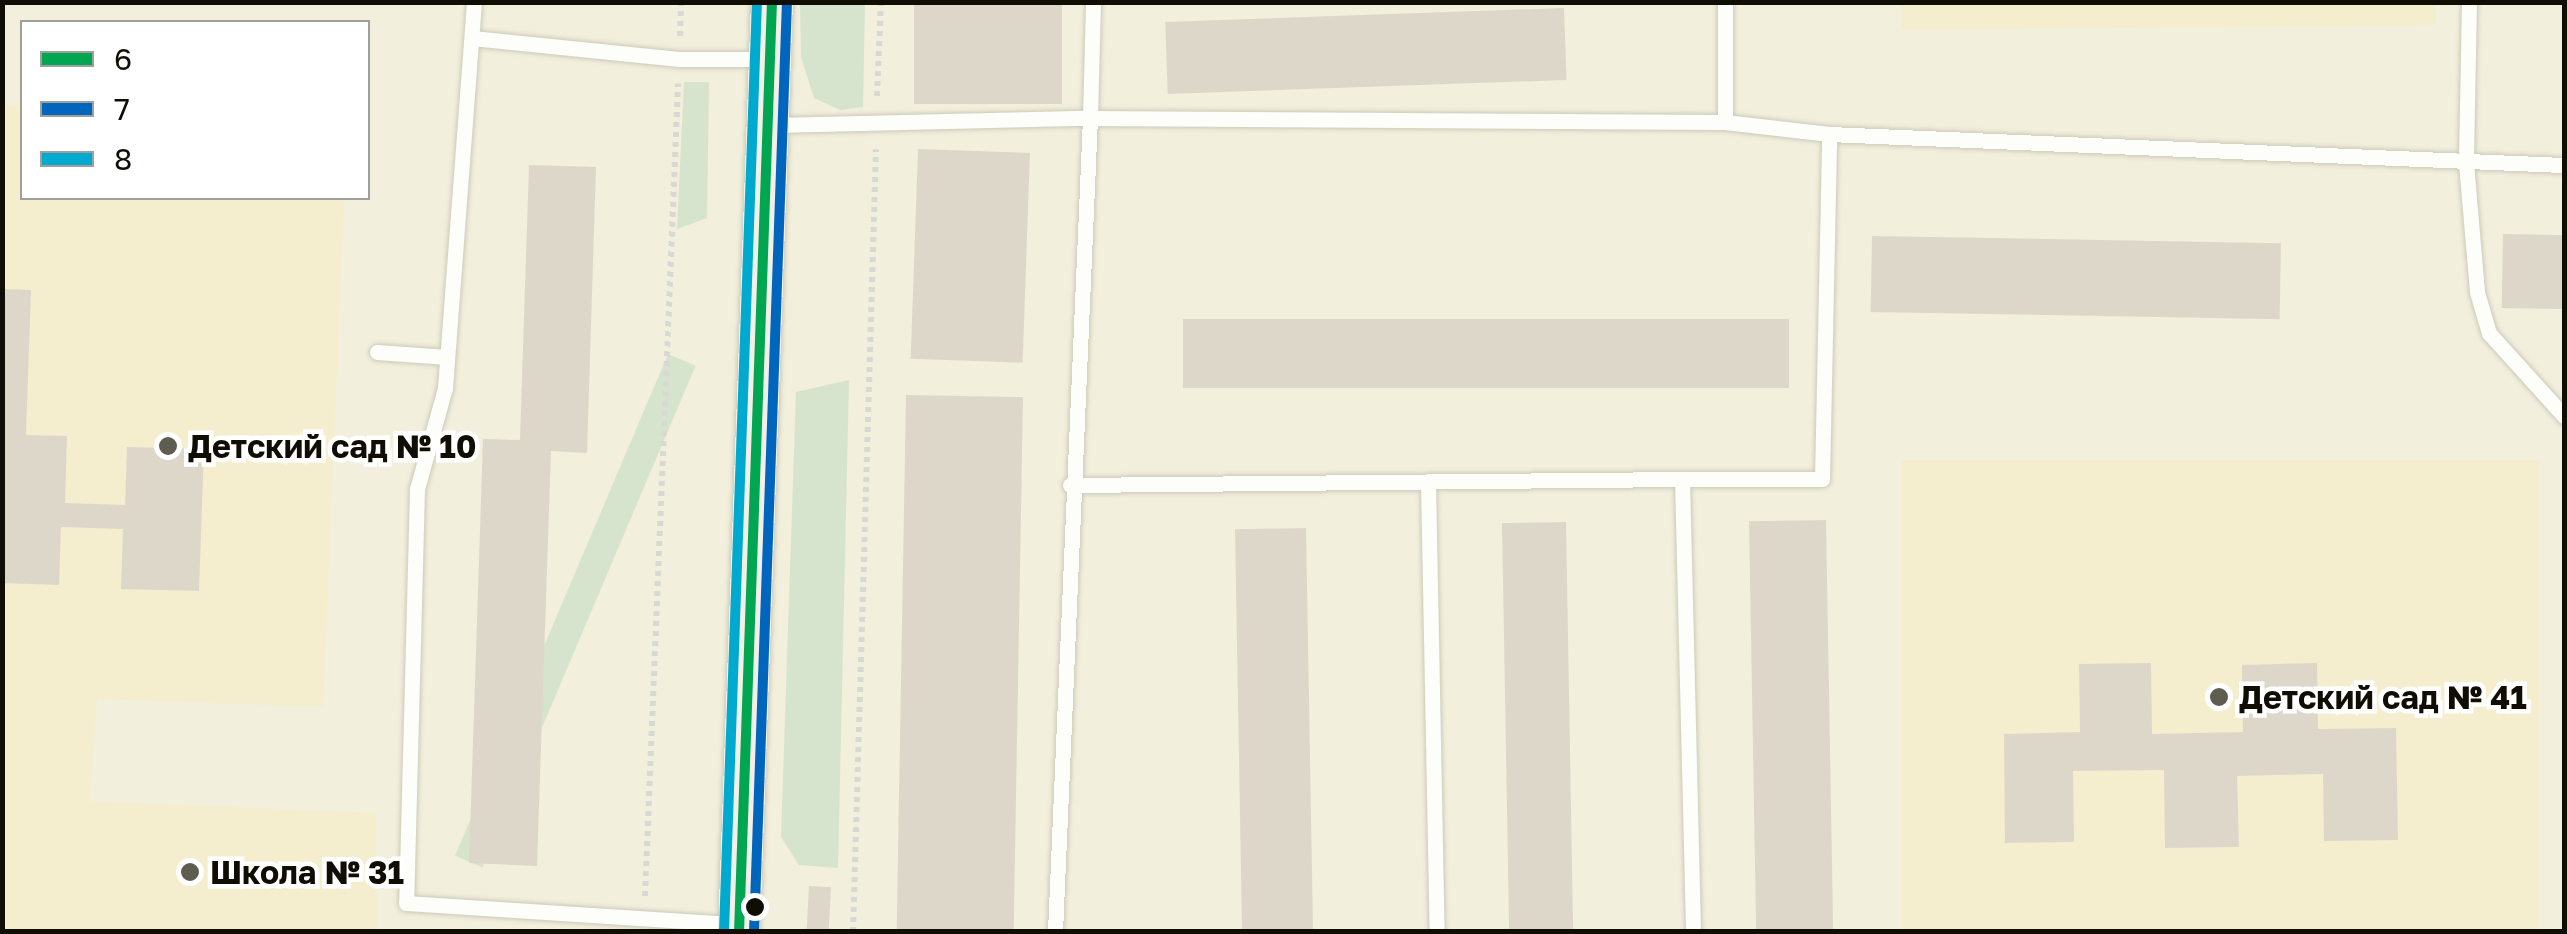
<!DOCTYPE html>
<meta charset="utf-8">
<style>
body{margin:0}
#map{position:relative;width:2567px;height:934px;overflow:hidden;background:#f2efdc;font-family:"Golos Text",sans-serif}
div>[style]{position:absolute}
.built>*{inset:0;background:#f4eece;transform-origin:0 0}
.green>*{inset:0;background:#d6e4cd;transform-origin:0 0}
.building>*{inset:0;background:#ddd7c9;transform-origin:0 0}
.path>*{height:6px;margin-top:-3px;transform-origin:0;background:repeating-linear-gradient(90deg,#d9d9d4 0 5px,transparent 0 10px)}
.roads{filter:drop-shadow(0 0 2px #cccaba) drop-shadow(0 0 2px #cccaba)}
.lane>*{height:15px;margin:-7.5px;padding:0 7.5px;transform-origin:7.5px;border-radius:7.5px;background:#fdfdfa}
.secondary>*{height:42px;margin:-21px;padding:0 21px;transform-origin:21px;border-radius:21px;background:#f3f0ea}
.bus-1>*{height:10px;margin:-5px;padding:0 5px;transform-origin:5px;border-radius:5px;background:#00a651}
.bus-2>*{height:10px;margin:-5px;padding:0 5px;transform-origin:5px;border-radius:5px;background:#0065bd}
.bus-3>*{height:10px;margin:-5px;padding:0 5px;transform-origin:5px;border-radius:5px;background:#00a9ce}
.dots>*{width:28px;height:28px;translate:-50% -50%;box-sizing:border-box;border:5px solid #fff;border-radius:50%}
span{translate:-50% -50%;white-space:nowrap;text-align:center;line-height:1.15;-webkit-text-stroke:9px #fff;paint-order:stroke}
.poi-label{font-size:32px;color:#100e04;font-weight:700}
.left{translate:0 -50%;text-align:left}
.frame{position:absolute;inset:0;border:5px solid #100e04;pointer-events:none}
.legend{position:absolute;left:20px;top:20px;width:350px;height:180px;box-sizing:border-box;background:#fff;border:2px solid #9f9f9b;margin:0;padding:12px 18px;list-style:none;font-size:30px;color:#100e04}
.legend li{display:flex;align-items:center;gap:20px;height:50px}
.legend b{width:50px;border:2px solid #9f9f9b}
</style>
<div id="map">
<div class="built">
<div style="clip-path:polygon(2436px 3px,2436px 25px,1901px 30px,1901px 3px)"></div>
<div style="clip-path:polygon(3px 105px,22px 106px,22px 198px,344px 198px,323px 707px,97px 699px,90px 801px,376px 813px,377px 931px,3px 932px)"></div>
<div style="left:1902px;top:460px;width:637px;height:472px"></div>
</div>
<div class="green">
<div style="clip-path:polygon(800px 3px,865px 3px,863px 107px,840px 110px,814px 98px,801px 57px)"></div>
<div style="clip-path:polygon(684px 82px,709px 82px,707px 218px,677px 229px)"></div>
<div style="left:668px;top:354px;width:30px;height:545px;rotate:23deg"></div>
<div style="clip-path:polygon(849px 380px,838px 868px,799px 865px,781px 837px,796px 392px)"></div>
</div>
<div class="building">
<div style="left:914px;top:2px;width:148px;height:102px"></div>
<div style="left:1564px;top:8px;width:72px;height:399px;rotate:88deg"></div>
<div style="left:918px;top:149px;width:112px;height:210px;rotate:2deg"></div>
<div style="clip-path:polygon(529px 165px,596px 167px,587px 453px,551px 451px,537px 866px,469px 863px,483px 439px,520px 440px)"></div>
<div style="left:2503px;top:234px;width:61px;height:74px;rotate:1deg"></div>
<div style="left:1872px;top:236px;width:409px;height:76px;rotate:1deg"></div>
<div style="clip-path:polygon(2px 289px,31px 290px,26px 435px,67px 436px,65px 503px,125px 505px,127px 447px,204px 449px,199px 591px,121px 589px,123px 529px,61px 527px,59px 585px,2px 583px)"></div>
<div style="left:1789px;top:319px;width:69px;height:606px;rotate:90deg"></div>
<div style="left:906px;top:395px;width:117px;height:537px;rotate:1deg"></div>
<div style="left:1826px;top:520px;width:412px;height:77px;rotate:89deg"></div>
<div style="left:1566px;top:522px;width:410px;height:64px;rotate:89deg"></div>
<div style="left:1306px;top:528px;width:404px;height:71px;rotate:89deg"></div>
<div style="clip-path:polygon(2151px 663px,2152px 734px,2243px 732px,2242px 665px,2317px 663px,2318px 729px,2396px 728px,2398px 840px,2324px 841px,2323px 774px,2237px 776px,2239px 847px,2165px 848px,2164px 770px,2073px 771px,2074px 842px,2005px 843px,2004px 734px,2080px 732px,2079px 664px)"></div>
<div style="left:809px;top:886px;width:22px;height:46px;rotate:3deg"></div>
</div>
<div class="path">
<div style="left:680px;top:36px;width:34px;rotate:-88deg"></div>
<div style="left:877px;top:96px;width:94px;rotate:-87.6deg"></div>
<div style="left:645px;top:896px;width:813px;rotate:-87.67deg"></div>
<div style="left:853px;top:932px;width:783px;rotate:-88.32deg"></div>
</div>
<div class="roads">
<div class="lane">
<div style="left:474px;top:2px;width:387px;rotate:94.3deg"></div>
<div style="left:445px;top:388px;width:105px;rotate:105.5deg"></div>
<div style="left:417px;top:489px;width:414px;rotate:91.5deg"></div>
<div style="left:406px;top:903px;width:330px;rotate:3.7deg"></div>
<div style="left:1725px;top:2px;width:120px;rotate:90deg"></div>
<div style="left:2469px;top:2px;width:161px;rotate:91.1deg"></div>
<div style="left:2466px;top:163px;width:129px;rotate:85.1deg"></div>
<div style="left:2477px;top:292px;width:43px;rotate:73.7deg"></div>
<div style="left:2489px;top:333px;width:112px;rotate:47.9deg"></div>
<div style="left:472px;top:38px;width:208px;rotate:5.8deg"></div>
<div style="left:679px;top:59px;width:88px"></div>
<div style="left:771px;top:125px;width:319px;rotate:-1.3deg"></div>
<div style="left:1090px;top:118px;width:116px;rotate:-88.5deg"></div>
<div style="left:377px;top:352px;width:70px;rotate:4.1deg"></div>
<div style="left:1682px;top:479px;width:140px"></div>
<div style="left:1822px;top:479px;width:345px;rotate:-88.8deg"></div>
<div style="left:1428px;top:481px;width:451px;rotate:88.9deg"></div>
<div style="left:1070px;top:485px;width:612px;rotate:-0.56deg"></div>
<div style="left:1682px;top:479px;width:453px;rotate:88.6deg"></div>
<div style="left:1055px;top:932px;width:815px;rotate:-87.54deg"></div>
<div style="left:1090px;top:118px;width:635px;rotate:0.36deg"></div>
<div style="left:1725px;top:122px;width:105px;rotate:6.6deg"></div>
<div style="left:1829px;top:134px;width:736px;rotate:2.42deg"></div>
</div>
<div class="secondary">
<div style="left:739px;top:932px;width:931px;rotate:-87.97deg"></div>
</div>
</div>
<div class="bus-1">
<div style="left:739px;top:932px;width:931px;rotate:-87.97deg"></div>
</div>
<div class="bus-2">
<div style="left:754px;top:932px;width:930px;rotate:-87.97deg"></div>
</div>
<div class="bus-3">
<div style="left:724px;top:931px;width:930px;rotate:-87.97deg"></div>
</div>
<div class="dots">
<div style="left:168px;top:446px;background:#5f5d50"></div>
<div style="left:2219px;top:697px;background:#5f5d50"></div>
<div style="left:190px;top:872px;background:#5f5d50"></div>
<div style="left:755px;top:907px;background:#100e04"></div>
</div>
<div class="poi-label">
<span class="left" style="left:188px;top:446px">Детский сад № 10</span>
<span class="left" style="left:2239px;top:697px">Детский сад № 41</span>
<span class="left" style="left:210px;top:872px">Школа № 31</span>
</div>
<div class="frame"></div>
<ul class="legend">
<li><b style="height:12px;background:#00a651"></b>6</li>
<li><b style="height:12px;background:#0065bd"></b>7</li>
<li><b style="height:12px;background:#00a9ce"></b>8</li>
</ul>
</div>
